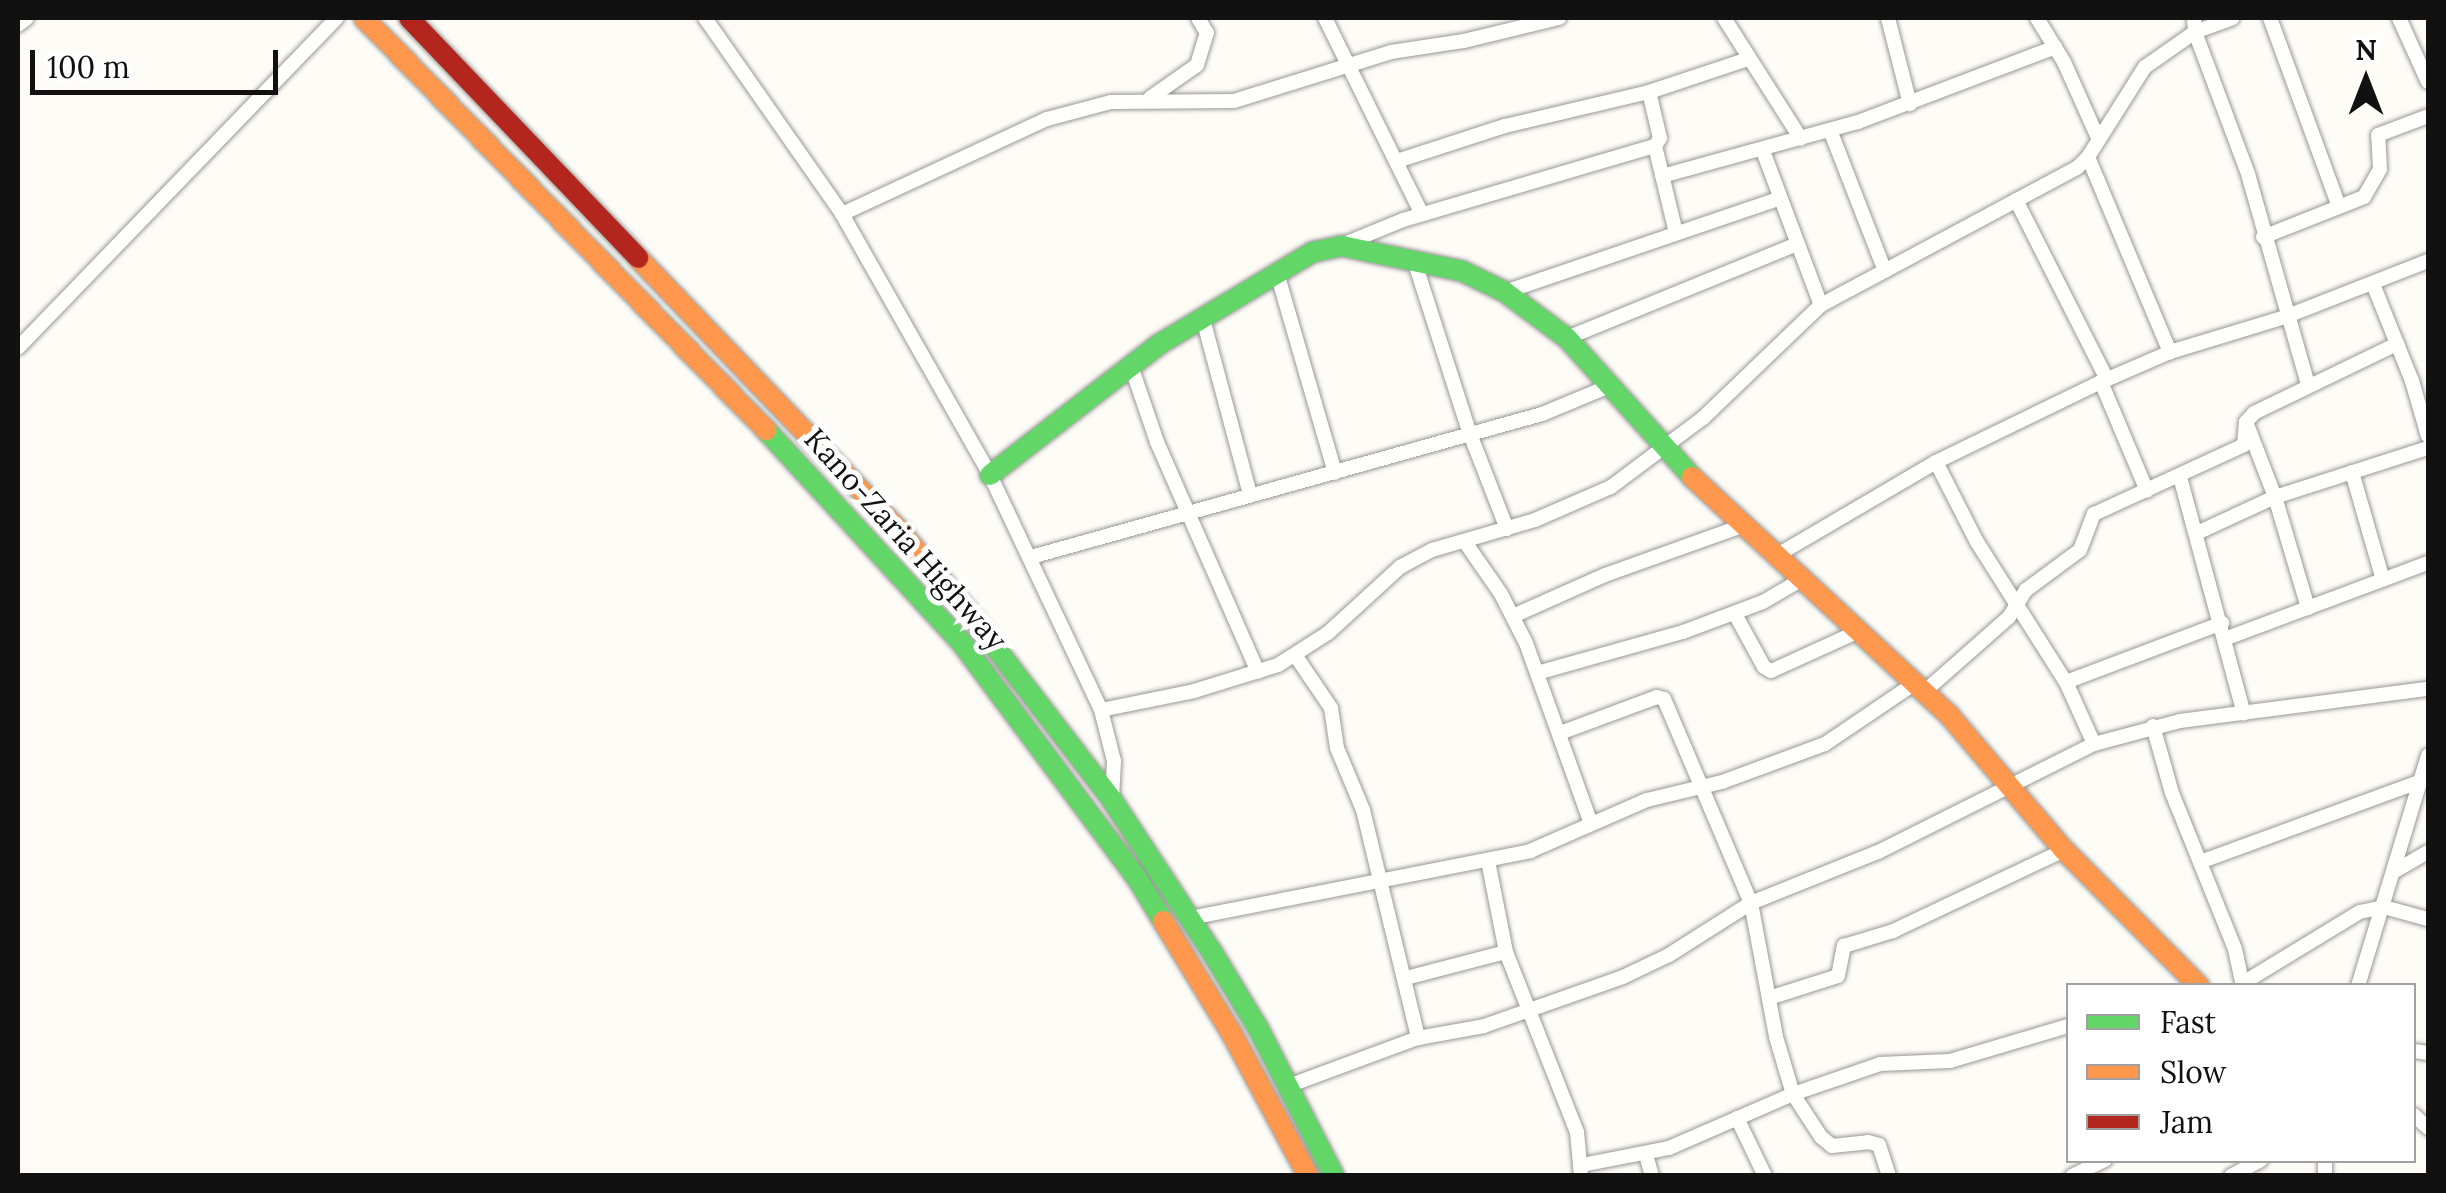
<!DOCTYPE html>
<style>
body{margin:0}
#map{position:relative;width:2446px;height:1193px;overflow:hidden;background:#fdfcf7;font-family:Lora,serif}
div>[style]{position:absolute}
.roads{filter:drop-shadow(0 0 2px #979795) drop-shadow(0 0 2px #979795)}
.street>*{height:14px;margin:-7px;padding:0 7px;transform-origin:7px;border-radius:7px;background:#fffffe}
.fast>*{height:20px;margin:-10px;padding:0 10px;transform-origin:10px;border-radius:10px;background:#63d668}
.slow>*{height:20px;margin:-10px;padding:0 10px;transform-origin:10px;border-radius:10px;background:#ff974d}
.jam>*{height:20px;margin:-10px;padding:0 10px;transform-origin:10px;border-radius:10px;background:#b3261e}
span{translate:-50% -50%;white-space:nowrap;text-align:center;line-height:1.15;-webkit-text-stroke:10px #fff;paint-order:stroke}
.street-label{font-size:30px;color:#111}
.frame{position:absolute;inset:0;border:20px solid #111;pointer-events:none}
.legend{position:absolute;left:2066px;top:983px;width:350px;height:180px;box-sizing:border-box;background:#fff;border:2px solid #a0a0a0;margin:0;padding:12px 18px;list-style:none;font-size:30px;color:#111}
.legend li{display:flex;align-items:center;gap:20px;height:50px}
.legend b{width:50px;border:2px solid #a0a0a0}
.north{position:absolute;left:2316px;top:30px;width:100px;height:100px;-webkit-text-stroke:8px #fff;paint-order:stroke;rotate:0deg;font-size:28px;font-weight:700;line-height:40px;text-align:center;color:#111}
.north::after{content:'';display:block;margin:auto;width:35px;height:45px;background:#111;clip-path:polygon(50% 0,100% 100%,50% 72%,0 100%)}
.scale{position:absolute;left:30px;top:50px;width:248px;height:45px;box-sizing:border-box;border:5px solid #111;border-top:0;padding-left:12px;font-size:30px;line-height:35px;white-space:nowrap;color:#111;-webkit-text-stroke:8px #fff;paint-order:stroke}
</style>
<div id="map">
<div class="roads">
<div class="street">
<div style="left:705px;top:18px;width:239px;rotate:55deg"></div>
<div style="left:842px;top:214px;width:300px;rotate:60.4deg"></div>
<div style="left:990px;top:475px;width:260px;rotate:64.7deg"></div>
<div style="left:1101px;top:710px;width:53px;rotate:75.7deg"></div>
<div style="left:1114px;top:761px;width:37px;rotate:93deg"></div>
<div style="left:1325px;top:18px;width:219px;rotate:63.7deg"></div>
<div style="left:1724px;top:18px;width:143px;rotate:57.5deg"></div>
<div style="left:1888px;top:18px;width:89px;rotate:75.7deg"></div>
<div style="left:2037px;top:18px;width:52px;rotate:58.5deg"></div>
<div style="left:2064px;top:62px;width:83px;rotate:65.9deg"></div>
<div style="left:2194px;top:18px;width:14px;rotate:86deg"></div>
<div style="left:2195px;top:32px;width:152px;rotate:69.5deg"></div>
<div style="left:2248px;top:174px;width:219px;rotate:74.1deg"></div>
<div style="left:2270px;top:18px;width:201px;rotate:69.9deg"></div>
<div style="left:2399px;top:18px;width:70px;rotate:65.6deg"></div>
<div style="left:18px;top:25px;width:11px;rotate:-38deg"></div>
<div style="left:1150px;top:98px;width:57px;rotate:-35.1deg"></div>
<div style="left:1197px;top:65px;width:34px;rotate:-73deg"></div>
<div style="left:1207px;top:33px;width:17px;rotate:-121deg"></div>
<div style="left:1830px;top:130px;width:151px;rotate:68.7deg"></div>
<div style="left:1655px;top:146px;width:89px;rotate:76.4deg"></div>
<div style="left:1763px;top:151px;width:165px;rotate:69.4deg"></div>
<div style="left:2088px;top:157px;width:212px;rotate:67.2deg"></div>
<div style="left:1397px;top:161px;width:114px;rotate:-18deg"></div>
<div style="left:1505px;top:126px;width:148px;rotate:-13.3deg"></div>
<div style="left:1649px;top:92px;width:104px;rotate:-18.4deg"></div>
<div style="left:1662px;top:176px;width:203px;rotate:-15.4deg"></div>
<div style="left:1858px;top:122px;width:211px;rotate:-20.8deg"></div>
<div style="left:2016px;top:200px;width:201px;rotate:63.1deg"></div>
<div style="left:842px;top:214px;width:226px;rotate:-24.9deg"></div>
<div style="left:1047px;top:119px;width:66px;rotate:-14.9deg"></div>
<div style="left:1111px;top:102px;width:123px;rotate:-0.5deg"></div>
<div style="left:1234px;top:101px;width:164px;rotate:-17.3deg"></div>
<div style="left:1391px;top:52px;width:74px;rotate:-8.6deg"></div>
<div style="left:1464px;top:41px;width:98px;rotate:-13.6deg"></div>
<div style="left:2263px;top:237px;width:109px;rotate:-21.6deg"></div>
<div style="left:2364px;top:197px;width:32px;rotate:-60deg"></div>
<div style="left:2380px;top:169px;width:34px;rotate:-93deg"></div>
<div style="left:2378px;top:135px;width:53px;rotate:-20.8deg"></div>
<div style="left:1342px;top:245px;width:66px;rotate:-22.3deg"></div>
<div style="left:1403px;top:220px;width:263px;rotate:-16.4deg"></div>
<div style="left:1655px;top:146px;width:9px;rotate:-58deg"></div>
<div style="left:1660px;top:138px;width:47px;rotate:-103.4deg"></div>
<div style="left:1414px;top:260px;width:183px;rotate:72.2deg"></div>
<div style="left:1470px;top:434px;width:102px;rotate:68.7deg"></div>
<div style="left:1277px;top:273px;width:208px;rotate:73.8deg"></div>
<div style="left:2373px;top:284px;width:105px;rotate:68.1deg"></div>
<div style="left:2412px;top:381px;width:57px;rotate:73.8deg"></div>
<div style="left:1505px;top:292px;width:288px;rotate:-18.8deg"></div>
<div style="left:1203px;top:319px;width:182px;rotate:75deg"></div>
<div style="left:1567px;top:338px;width:248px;rotate:-22.2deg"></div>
<div style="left:18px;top:348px;width:459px;rotate:-46deg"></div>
<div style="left:1131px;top:366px;width:80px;rotate:71.1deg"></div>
<div style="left:1157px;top:442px;width:251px;rotate:66.3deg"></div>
<div style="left:2101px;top:382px;width:118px;rotate:67.1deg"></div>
<div style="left:2248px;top:427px;width:75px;rotate:68.9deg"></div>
<div style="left:2275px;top:497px;width:116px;rotate:73.4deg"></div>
<div style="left:1936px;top:462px;width:90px;rotate:62.9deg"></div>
<div style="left:1977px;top:542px;width:166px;rotate:57.6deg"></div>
<div style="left:2066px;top:682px;width:68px;rotate:65.7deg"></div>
<div style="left:2352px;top:472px;width:112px;rotate:74deg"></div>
<div style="left:2180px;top:477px;width:245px;rotate:74.9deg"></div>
<div style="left:2197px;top:533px;width:86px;rotate:-24.8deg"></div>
<div style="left:2275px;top:497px;width:161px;rotate:-17.8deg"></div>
<div style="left:1465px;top:542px;width:63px;rotate:55.3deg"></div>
<div style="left:1501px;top:594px;width:55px;rotate:63deg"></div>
<div style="left:1526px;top:643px;width:192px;rotate:70.2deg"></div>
<div style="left:1031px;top:557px;width:531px;rotate:-15.63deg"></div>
<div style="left:1542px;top:414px;width:76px;rotate:-22.5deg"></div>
<div style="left:1774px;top:557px;width:188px;rotate:-30.4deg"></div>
<div style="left:1936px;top:462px;width:183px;rotate:-25.9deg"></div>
<div style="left:2101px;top:382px;width:75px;rotate:-23.5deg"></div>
<div style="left:2170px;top:352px;width:120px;rotate:-16.9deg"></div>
<div style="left:2285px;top:317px;width:154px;rotate:-21.4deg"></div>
<div style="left:1735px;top:614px;width:60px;rotate:61.3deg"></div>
<div style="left:1764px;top:667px;width:8px;rotate:30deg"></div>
<div style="left:1771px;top:671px;width:97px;rotate:-24.4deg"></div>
<div style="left:1513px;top:616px;width:101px;rotate:-24deg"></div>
<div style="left:1605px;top:575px;width:145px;rotate:-19.7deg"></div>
<div style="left:2227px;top:638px;width:215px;rotate:-20.5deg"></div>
<div style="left:1295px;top:655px;width:64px;rotate:55.8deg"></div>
<div style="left:1331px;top:708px;width:40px;rotate:81.5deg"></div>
<div style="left:1337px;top:748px;width:67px;rotate:67.2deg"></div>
<div style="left:1363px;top:810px;width:235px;rotate:76.4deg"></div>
<div style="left:1537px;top:673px;width:152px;rotate:-15.7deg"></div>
<div style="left:1683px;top:632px;width:85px;rotate:-20.6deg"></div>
<div style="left:1763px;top:602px;width:45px;rotate:-30.5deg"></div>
<div style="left:2066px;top:682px;width:167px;rotate:-20.7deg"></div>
<div style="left:1924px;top:692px;width:113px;rotate:-41.4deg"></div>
<div style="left:2009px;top:617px;width:32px;rotate:-58deg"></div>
<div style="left:2026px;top:590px;width:67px;rotate:-36.5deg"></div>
<div style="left:2080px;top:550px;width:39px;rotate:-69deg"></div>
<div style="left:2094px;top:514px;width:165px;rotate:-24.7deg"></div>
<div style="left:2244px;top:445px;width:23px;rotate:-85deg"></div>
<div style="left:2246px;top:422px;width:12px;rotate:-48deg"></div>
<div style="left:2254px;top:413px;width:159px;rotate:-25.8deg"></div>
<div style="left:1101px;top:710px;width:95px;rotate:-11.5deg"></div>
<div style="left:1194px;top:691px;width:88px;rotate:-17.2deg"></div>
<div style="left:1278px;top:665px;width:59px;rotate:-32.6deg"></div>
<div style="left:1328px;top:633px;width:98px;rotate:-42.5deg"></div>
<div style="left:1400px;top:567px;width:36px;rotate:-28deg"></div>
<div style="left:1432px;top:550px;width:107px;rotate:-16.2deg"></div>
<div style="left:1535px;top:520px;width:83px;rotate:-23.5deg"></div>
<div style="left:1611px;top:487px;width:115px;rotate:-36.9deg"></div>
<div style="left:1703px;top:418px;width:163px;rotate:-43.8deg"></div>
<div style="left:1821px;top:305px;width:290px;rotate:-28.2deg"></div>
<div style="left:2077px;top:168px;width:16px;rotate:-45deg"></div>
<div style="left:2088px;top:157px;width:107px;rotate:-57.7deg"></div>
<div style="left:2145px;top:67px;width:61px;rotate:-35deg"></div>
<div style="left:2195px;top:32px;width:40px;rotate:-20.2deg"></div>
<div style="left:2153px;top:726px;width:70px;rotate:74.2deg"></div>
<div style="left:2172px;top:793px;width:168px;rotate:68deg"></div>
<div style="left:2235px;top:949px;width:38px;rotate:78deg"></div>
<div style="left:1560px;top:733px;width:103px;rotate:-20.4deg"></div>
<div style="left:1657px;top:697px;width:7px;rotate:16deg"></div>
<div style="left:1664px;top:699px;width:222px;rotate:66.9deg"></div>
<div style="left:1751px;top:903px;width:136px;rotate:79.4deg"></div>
<div style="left:1776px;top:1037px;width:59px;rotate:73.4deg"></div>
<div style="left:1793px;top:1094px;width:51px;rotate:56.9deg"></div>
<div style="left:1821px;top:1137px;width:14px;rotate:39deg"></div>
<div style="left:1832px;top:1146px;width:36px;rotate:-6deg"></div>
<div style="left:1868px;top:1142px;width:11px;rotate:15deg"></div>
<div style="left:1879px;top:1145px;width:33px;rotate:72deg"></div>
<div style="left:1488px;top:861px;width:93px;rotate:78.8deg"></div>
<div style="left:1506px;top:952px;width:193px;rotate:68.5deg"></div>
<div style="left:1577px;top:1132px;width:44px;rotate:84.8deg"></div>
<div style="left:2200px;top:862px;width:235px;rotate:-20.1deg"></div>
<div style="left:2395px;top:871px;width:38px;rotate:-30deg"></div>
<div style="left:1190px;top:918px;width:347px;rotate:-11.1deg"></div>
<div style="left:1530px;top:851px;width:128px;rotate:-23.6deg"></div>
<div style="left:1647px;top:800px;width:77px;rotate:-13.5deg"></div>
<div style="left:1722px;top:782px;width:110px;rotate:-20.3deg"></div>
<div style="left:1825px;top:744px;width:109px;rotate:-34.1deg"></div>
<div style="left:1406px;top:978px;width:103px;rotate:-14.6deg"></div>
<div style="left:2243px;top:983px;width:137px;rotate:-31.3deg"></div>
<div style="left:2360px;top:912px;width:25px;rotate:-12deg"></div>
<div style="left:2384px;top:907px;width:46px;rotate:15.3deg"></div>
<div style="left:2358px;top:986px;width:241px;rotate:-73.1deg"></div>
<div style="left:1769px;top:998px;width:72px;rotate:-17.7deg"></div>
<div style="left:1838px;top:976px;width:31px;rotate:-79deg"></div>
<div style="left:1844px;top:946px;width:51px;rotate:-17deg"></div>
<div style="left:1893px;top:931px;width:189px;rotate:-25.3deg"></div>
<div style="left:2414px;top:1051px;width:14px;rotate:8deg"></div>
<div style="left:1288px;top:1086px;width:139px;rotate:-20.3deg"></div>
<div style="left:1418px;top:1038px;width:67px;rotate:-10.3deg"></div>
<div style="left:1484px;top:1026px;width:147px;rotate:-19.4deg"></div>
<div style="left:1623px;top:977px;width:51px;rotate:-25.6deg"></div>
<div style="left:1669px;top:955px;width:97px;rotate:-32.4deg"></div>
<div style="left:1751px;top:903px;width:137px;rotate:-21.9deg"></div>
<div style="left:1878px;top:852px;width:241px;rotate:-26.6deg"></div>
<div style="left:2094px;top:744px;width:89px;rotate:-15deg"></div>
<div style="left:2180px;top:721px;width:250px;rotate:-7.4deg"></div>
<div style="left:2414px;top:1115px;width:19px;rotate:43deg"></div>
<div style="left:1737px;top:1118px;width:64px;rotate:64.2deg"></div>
<div style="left:1646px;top:1155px;width:22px;rotate:74deg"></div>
<div style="left:1582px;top:1165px;width:89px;rotate:-11.1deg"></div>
<div style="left:1669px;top:1148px;width:135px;rotate:-23.5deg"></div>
<div style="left:1793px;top:1094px;width:92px;rotate:-19deg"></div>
<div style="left:1880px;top:1064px;width:70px;rotate:-2.5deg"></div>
<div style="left:1950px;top:1061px;width:123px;rotate:-16.5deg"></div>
<div style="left:2072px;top:1176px;width:37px;rotate:-26deg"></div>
<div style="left:2231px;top:1176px;width:34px;rotate:-28deg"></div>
<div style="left:2325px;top:1176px;width:16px;rotate:-90deg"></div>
</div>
<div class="fast">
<div style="left:766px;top:430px;width:288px;rotate:47.4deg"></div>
<div style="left:961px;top:642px;width:294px;rotate:53.3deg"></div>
<div style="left:1137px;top:878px;width:50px;rotate:58.8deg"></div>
<div style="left:990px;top:475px;width:212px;rotate:-37.7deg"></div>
<div style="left:1158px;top:345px;width:181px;rotate:-31deg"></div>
<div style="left:1313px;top:252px;width:30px;rotate:-12deg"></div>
<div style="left:1342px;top:246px;width:123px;rotate:11.8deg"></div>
<div style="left:1462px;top:271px;width:48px;rotate:26deg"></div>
<div style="left:1505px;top:292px;width:77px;rotate:36.6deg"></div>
<div style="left:1567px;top:338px;width:187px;rotate:48deg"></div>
<div style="left:968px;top:612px;width:237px;rotate:52.5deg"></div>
<div style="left:1112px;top:800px;width:182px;rotate:56.7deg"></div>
<div style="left:1212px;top:952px;width:89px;rotate:58.8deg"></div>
<div style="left:1258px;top:1028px;width:166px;rotate:62.8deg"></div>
</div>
<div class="slow">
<div style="left:364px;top:18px;width:576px;rotate:45.7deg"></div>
<div style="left:638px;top:258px;width:377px;rotate:46.2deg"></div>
<div style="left:899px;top:530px;width:107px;rotate:49.9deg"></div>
<div style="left:1692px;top:477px;width:350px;rotate:42.8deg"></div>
<div style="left:1949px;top:715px;width:177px;rotate:49.6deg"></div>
<div style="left:2064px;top:850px;width:192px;rotate:45.2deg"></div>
<div style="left:1163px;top:921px;width:132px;rotate:58.6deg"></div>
<div style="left:1232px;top:1034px;width:161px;rotate:61.8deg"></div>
</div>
<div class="jam">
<div style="left:409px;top:18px;width:332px;rotate:46.3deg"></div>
</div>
</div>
<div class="street-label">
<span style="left:906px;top:539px;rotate:48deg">Kano-Zaria Highway</span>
</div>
<div class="frame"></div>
<ul class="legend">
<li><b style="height:12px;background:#63d668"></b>Fast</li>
<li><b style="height:12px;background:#ff974d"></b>Slow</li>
<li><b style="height:12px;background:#b3261e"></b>Jam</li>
</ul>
<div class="north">N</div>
<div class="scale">100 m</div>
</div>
